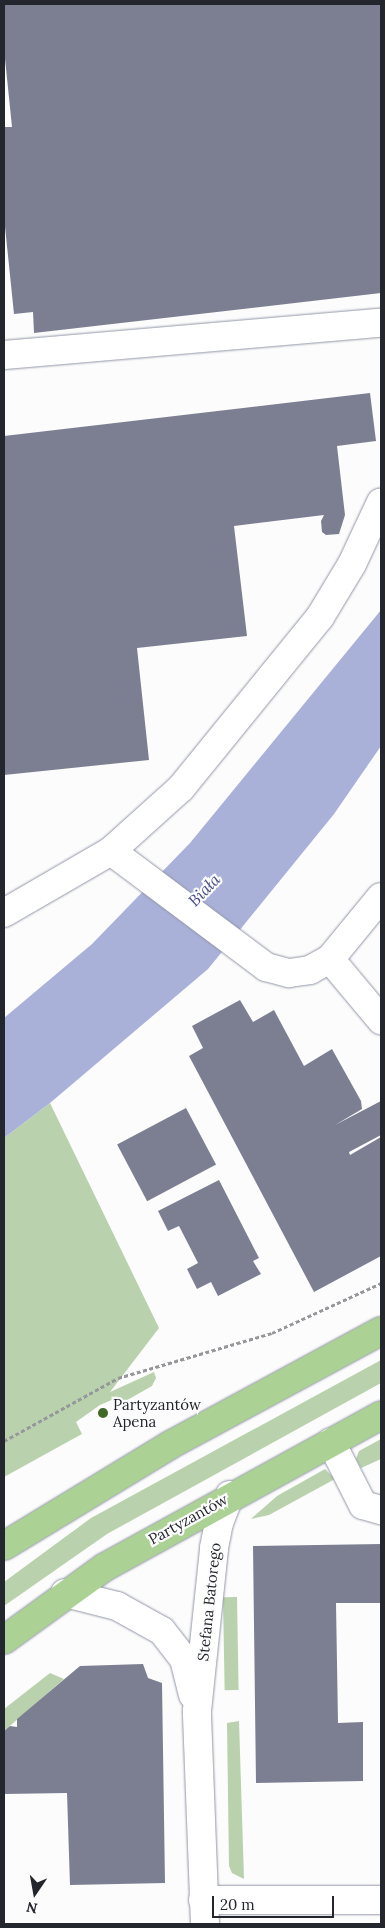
<!DOCTYPE html>
<meta charset="utf-8">
<style>
body{margin:0}
#map{position:relative;width:385px;height:1928px;overflow:hidden;background:#fcfcfc;font-family:Lora,serif}
div>[style]{position:absolute}
.green>*{inset:0;background:#b9d2ad;transform-origin:0 0}
.water>*{inset:0;background:#a9b1d9}
.building>*{inset:0;background:#7c7f91;transform-origin:0 0}
.path>*{height:3px;margin-top:-1.5px;transform-origin:0;background:repeating-linear-gradient(90deg,#96979a 0 4px,transparent 0 6.5px)}
.roads{filter:drop-shadow(0 0 1px #9296a8) drop-shadow(0 0 1px #9296a8)}
.minor>*{height:28px;margin:-14px;padding:0 14px;transform-origin:14px;border-radius:14px;background:#fff}
.major>*{height:28px;margin:-14px;padding:0 14px;transform-origin:14px;border-radius:14px;background:#acd194}
.dots>*{width:14px;height:14px;translate:-50% -50%;box-sizing:border-box;border:2px solid #fcfcfc;border-radius:50%}
span{translate:-50% -50%;white-space:nowrap;text-align:center;line-height:1.15;-webkit-text-stroke:4.5px #fcfcfc;paint-order:stroke}
.poi-label{font-size:15px;color:#24262d}
.left{translate:0 -50%;text-align:left}
.street-label{font-size:15px;color:#24262d}
.water-label{font-size:16px;color:#495085;font-style:italic}
.frame{position:absolute;inset:0;border:5px solid #24262d;pointer-events:none}
.north{position:absolute;left:10px;top:1868px;width:50px;height:50px;-webkit-text-stroke:4px #fcfcfc;paint-order:stroke;rotate:192deg;font-size:14px;font-weight:700;line-height:20px;text-align:center;color:#24262d}
.north::after{content:'';display:block;margin:auto;width:18px;height:22px;background:#24262d;clip-path:polygon(50% 0,100% 100%,50% 72%,0 100%)}
.scale{position:absolute;left:212px;top:1896px;width:122px;height:22px;box-sizing:border-box;border:2px solid #24262d;border-top:0;padding-left:6px;font-size:15px;line-height:18px;white-space:nowrap;color:#24262d;-webkit-text-stroke:4px #fcfcfc;paint-order:stroke}
</style>
<div id="map">
<div class="green">
<div style="clip-path:polygon(50px 1103px,159px 1328px,110px 1392px,154px 1372px,156px 1378px,152px 1386px,122px 1403px,114px 1399px,100px 1405px,76px 1422px,82px 1434px,4px 1477px,4px 1138px)"></div>
<div style="clip-path:polygon(381px 1360px,381px 1383px,107px 1534px,4px 1606px,4px 1582px,91px 1518px)"></div>
<div style="clip-path:polygon(381px 1439px,381px 1459px,361px 1468px,356px 1459px,359px 1451px)"></div>
<div style="clip-path:polygon(325px 1469px,335px 1479px,269px 1515px,251px 1519px,277px 1496px)"></div>
<div style="left:237px;top:1597px;width:93px;height:14px;rotate:89deg"></div>
<div style="clip-path:polygon(50px 1673px,64px 1679px,4px 1731px,4px 1709px)"></div>
<div style="clip-path:polygon(239px 1721px,244px 1879px,232px 1873px,229px 1866px,227px 1723px)"></div>
</div>
<div class="water">
<div style="clip-path:polygon(381px 610px,381px 746px,334px 814px,208px 969px,50px 1103px,4px 1138px,4px 1018px,92px 944px,190px 843px)"></div>
</div>
<div class="building">
<div style="clip-path:polygon(4px 4px,381px 4px,381px 293px,34px 333px,33px 312px,14px 314px,4px 217px,4px 127px,12px 127px,4px 49px)"></div>
<div style="clip-path:polygon(370px 393px,376px 441px,337px 446px,345px 515px,339px 534px,326px 535px,322px 532px,321px 521px,324px 515px,234px 526px,247px 636px,137px 648px,149px 760px,4px 775px,4px 436px)"></div>
<div style="clip-path:polygon(240px 1000px,253px 1022px,274px 1010px,304px 1066px,332px 1049px,361px 1101px,362px 1109px,335px 1125px,381px 1101px,381px 1135px,349px 1152px,350px 1155px,381px 1137px,381px 1256px,314px 1292px,189px 1056px,203px 1048px,192px 1026px)"></div>
<div style="left:186px;top:1108px;width:64px;height:78px;rotate:62deg"></div>
<div style="clip-path:polygon(219px 1180px,259px 1258px,253px 1261px,261px 1274px,218px 1296px,211px 1282px,197px 1289px,187px 1269px,198px 1263px,179px 1226px,168px 1231px,158px 1211px)"></div>
<div style="clip-path:polygon(381px 1544px,381px 1603px,336px 1603px,338px 1723px,363px 1722px,363px 1781px,256px 1783px,253px 1546px)"></div>
<div style="clip-path:polygon(143px 1664px,148px 1678px,162px 1683px,165px 1883px,70px 1885px,67px 1793px,4px 1794px,4px 1731px,10px 1726px,17px 1727px,17px 1719px,80px 1666px)"></div>
</div>
<div class="path">
<div style="left:4px;top:1441px;width:130px;rotate:-28.9deg"></div>
<div style="left:118px;top:1378px;width:160px;rotate:-16.3deg"></div>
<div style="left:272px;top:1333px;width:120px;rotate:-24.6deg"></div>
</div>
<div class="roads">
<div class="minor">
<div style="left:4px;top:355px;width:378px;rotate:-4.9deg"></div>
<div style="left:111px;top:851px;width:94px;rotate:-42deg"></div>
<div style="left:181px;top:788px;width:220px;rotate:-50.9deg"></div>
<div style="left:320px;top:617px;width:62px;rotate:-58.9deg"></div>
<div style="left:352px;top:564px;width:68px;rotate:-64.9deg"></div>
<div style="left:4px;top:913px;width:124px;rotate:-30.1deg"></div>
<div style="left:111px;top:851px;width:194px;rotate:36.8deg"></div>
<div style="left:266px;top:967px;width:24px;rotate:15deg"></div>
<div style="left:289px;top:973px;width:21px;rotate:-8deg"></div>
<div style="left:310px;top:970px;width:23px;rotate:-29deg"></div>
<div style="left:330px;top:959px;width:80px;rotate:-50.6deg"></div>
<div style="left:330px;top:959px;width:80px;rotate:50.1deg"></div>
<div style="left:331px;top:1442px;width:71px;rotate:63.1deg"></div>
<div style="left:363px;top:1505px;width:19px;rotate:16deg"></div>
<div style="left:65px;top:1593px;width:54px;rotate:14deg"></div>
<div style="left:117px;top:1606px;width:51px;rotate:29.1deg"></div>
<div style="left:162px;top:1631px;width:36px;rotate:52deg"></div>
<div style="left:184px;top:1659px;width:37px;rotate:76deg"></div>
<div style="left:203px;top:1900px;width:178px"></div>
<div style="left:205px;top:1924px;width:213px;rotate:-92.2deg"></div>
<div style="left:197px;top:1711px;width:164px;rotate:-84deg"></div>
<div style="left:214px;top:1548px;width:25px;rotate:-79deg"></div>
<div style="left:219px;top:1523px;width:30px;rotate:-69deg"></div>
</div>
<div class="major">
<div style="left:4px;top:1546px;width:194px;rotate:-31.3deg"></div>
<div style="left:170px;top:1445px;width:240px;rotate:-28.4deg"></div>
<div style="left:4px;top:1640px;width:125px;rotate:-35.9deg"></div>
<div style="left:105px;top:1567px;width:315px;rotate:-28.8deg"></div>
</div>
</div>
<div class="dots">
<div style="left:103px;top:1413px;background:#406926"></div>
</div>
<div class="poi-label">
<span class="left" style="left:113px;top:1413px">Partyzantów<br>Apena</span>
</div>
<div class="street-label">
<span style="left:188px;top:1519px;rotate:-29deg">Partyzantów</span>
<span style="left:209px;top:1602px;rotate:-84deg">Stefana Batorego</span>
</div>
<div class="water-label">
<span style="left:204px;top:890px;rotate:-46deg">Biała</span>
</div>
<div class="frame"></div>
<div class="north">N</div>
<div class="scale">20 m</div>
</div>
